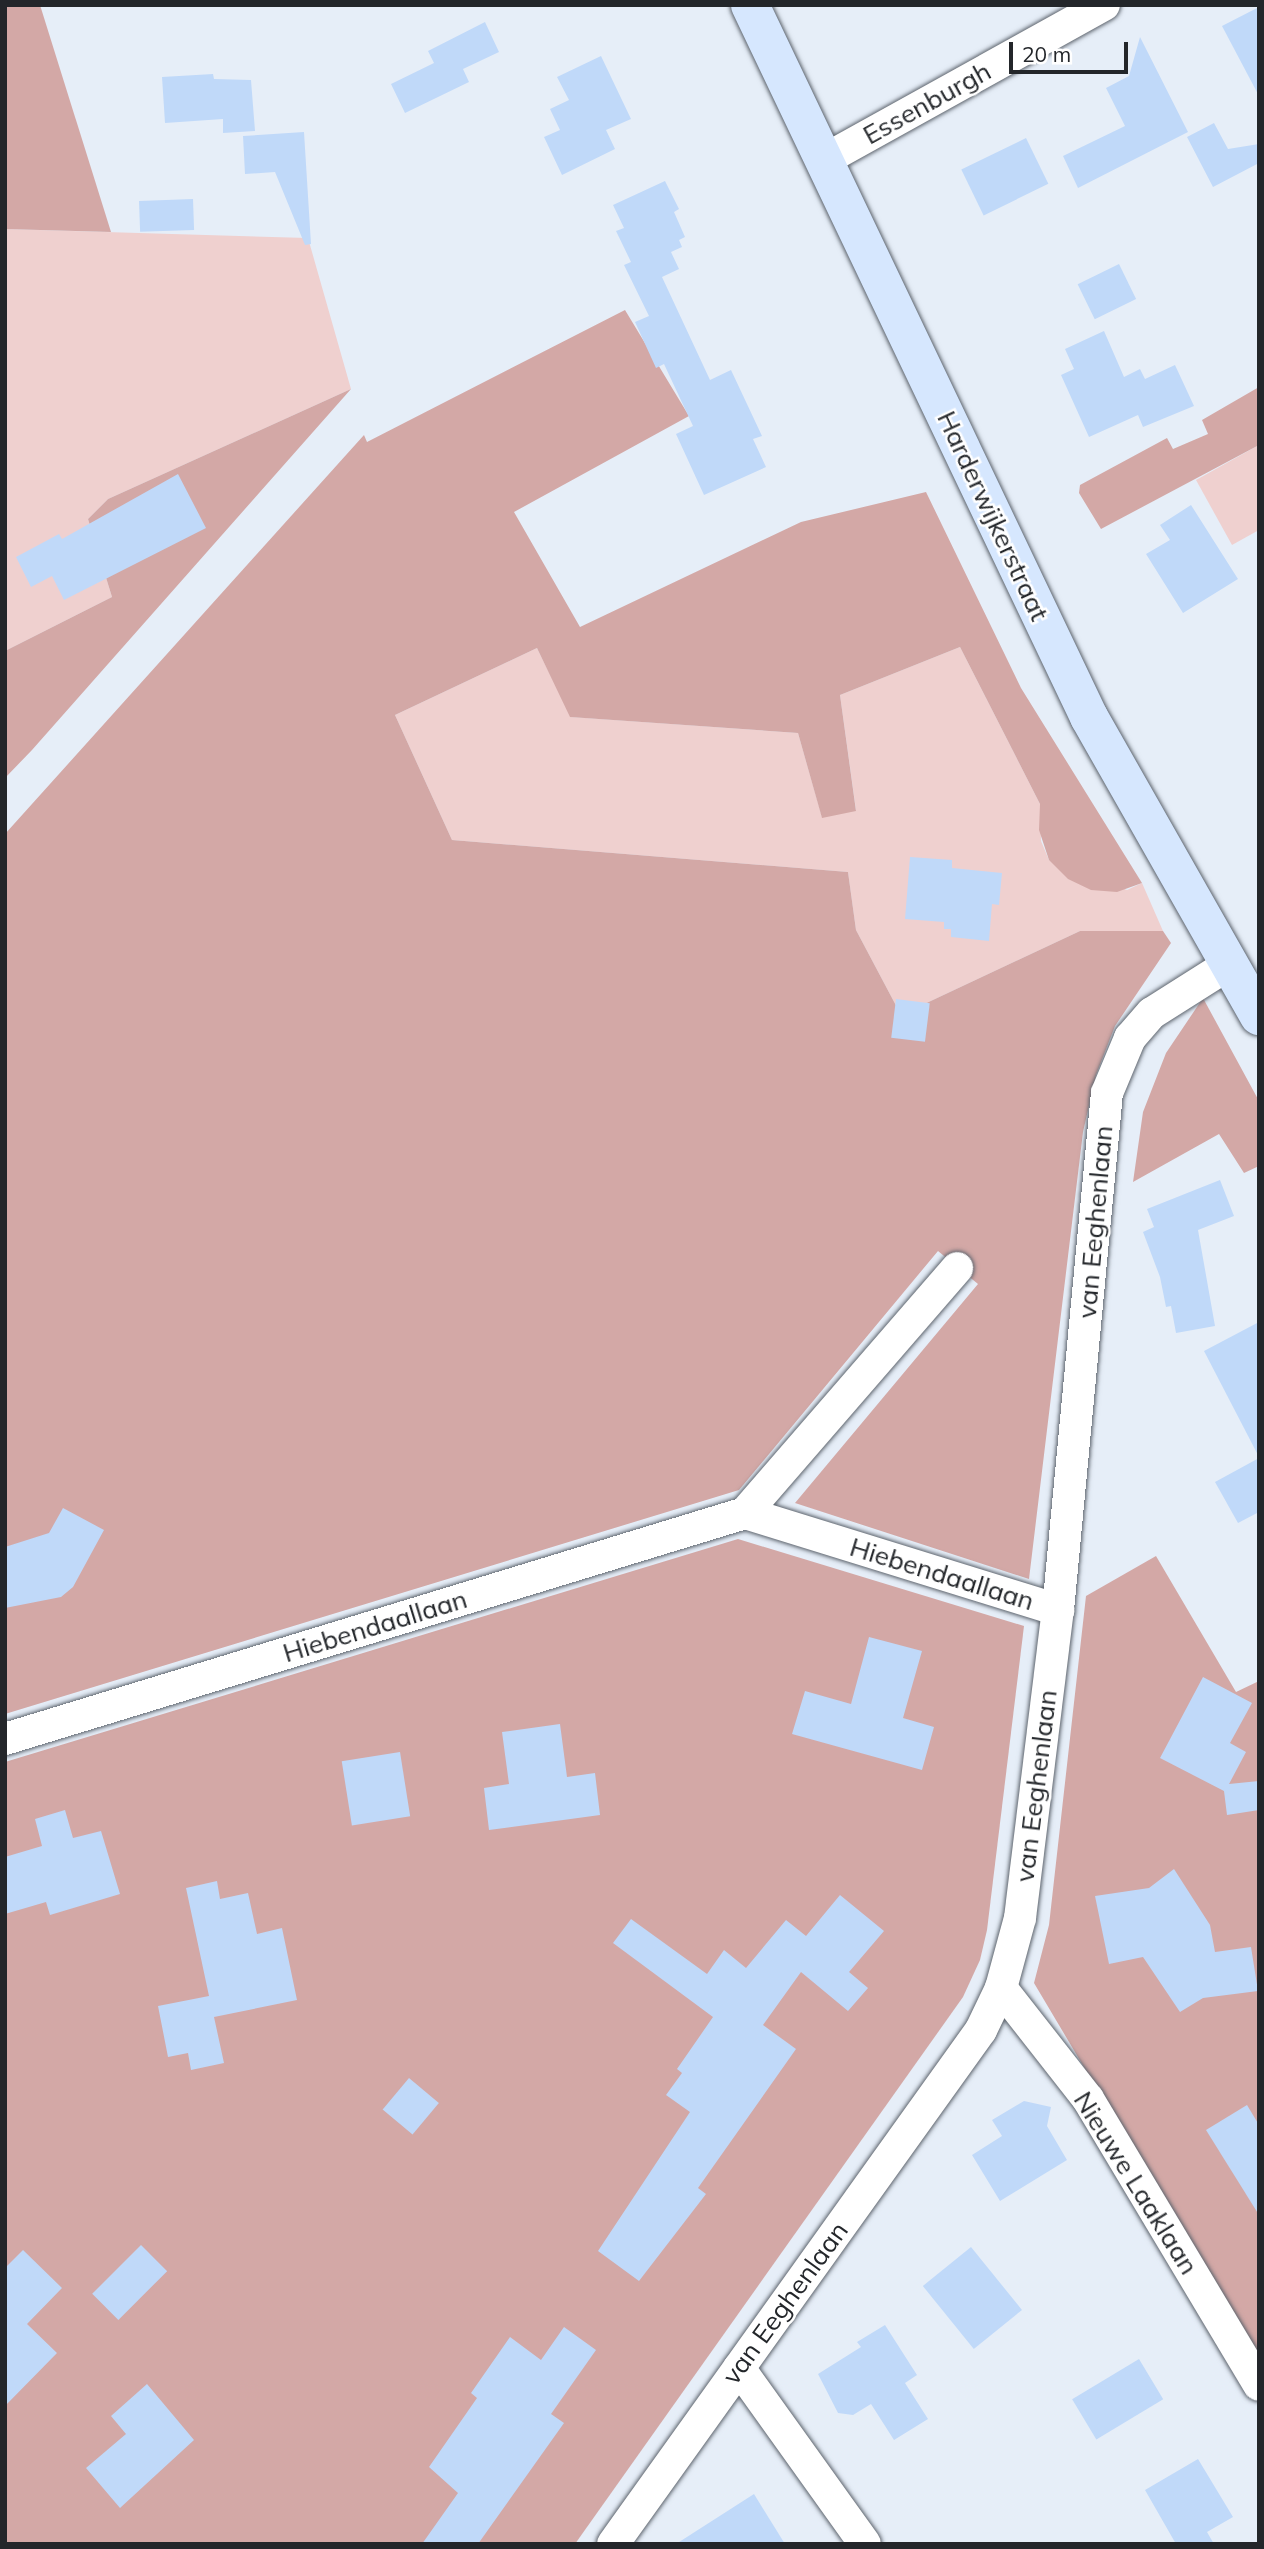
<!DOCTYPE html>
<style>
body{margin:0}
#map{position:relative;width:1264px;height:2549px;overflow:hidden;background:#e6eef8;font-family:Mulish,sans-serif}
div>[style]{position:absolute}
.green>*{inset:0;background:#efd0cf}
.forest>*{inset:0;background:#d3a8a6}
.building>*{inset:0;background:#c0d9f9;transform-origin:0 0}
.roads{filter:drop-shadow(0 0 2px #5d646d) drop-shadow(0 0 2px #5d646d)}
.street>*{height:32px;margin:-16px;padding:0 16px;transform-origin:16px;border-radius:16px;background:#fff}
.secondary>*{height:38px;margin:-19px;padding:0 19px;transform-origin:19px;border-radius:19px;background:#d6e7fe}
span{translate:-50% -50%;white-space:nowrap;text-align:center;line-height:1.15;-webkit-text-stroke:5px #fff;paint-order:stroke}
.street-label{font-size:26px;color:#23262a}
.frame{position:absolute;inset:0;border:7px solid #23262a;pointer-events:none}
.scale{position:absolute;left:1009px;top:42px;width:119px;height:32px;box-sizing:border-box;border:4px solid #23262a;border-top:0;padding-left:9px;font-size:21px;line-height:24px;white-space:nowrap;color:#23262a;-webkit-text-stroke:5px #fff;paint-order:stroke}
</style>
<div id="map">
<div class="green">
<div style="clip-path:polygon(5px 229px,308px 238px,351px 389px,108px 499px,88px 519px,112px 597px,5px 651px)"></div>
<div style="clip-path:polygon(1259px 445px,1259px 530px,1232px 545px,1196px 480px)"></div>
<div style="clip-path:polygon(960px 647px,1040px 804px,1041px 841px,1049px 860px,1127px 890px,1142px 883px,1163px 931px,1080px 931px,901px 1015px,856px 930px,848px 872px,452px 840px,395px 715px,537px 648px,571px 717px,798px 733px,822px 817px,856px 810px,840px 695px)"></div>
</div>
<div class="forest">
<div style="clip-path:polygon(5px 5px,40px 5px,111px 232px,5px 229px)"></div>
<div style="clip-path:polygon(625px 310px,689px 416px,514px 512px,580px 627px,801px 522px,926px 492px,1021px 688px,1142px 883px,1117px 892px,1091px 890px,1068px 879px,1049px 860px,1039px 830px,1040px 804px,960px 647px,840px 695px,856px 811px,822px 818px,798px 733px,570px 717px,537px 648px,395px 715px,452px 840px,848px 872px,856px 930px,901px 1015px,1080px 931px,1163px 931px,1171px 943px,1115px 1026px,1096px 1075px,1083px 1132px,1029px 1579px,795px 1503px,978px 1284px,938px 1251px,739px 1490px,5px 1714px,5px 834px,364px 435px,367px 442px)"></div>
<div style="clip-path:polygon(1259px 387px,1259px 445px,1101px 529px,1079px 493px,1080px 485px,1167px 438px,1173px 449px,1208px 434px,1202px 420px)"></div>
<div style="clip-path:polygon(351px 389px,32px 750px,5px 778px,5px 651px,112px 597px,88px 519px,108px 499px)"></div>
<div style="clip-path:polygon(1203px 998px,1259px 1101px,1259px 1166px,1244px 1173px,1219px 1134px,1133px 1182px,1143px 1112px,1166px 1053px)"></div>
<div style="clip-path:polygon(738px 1539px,1024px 1626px,987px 1930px,980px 1960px,963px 1997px,575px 2544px,5px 2544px,5px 1762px)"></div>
<div style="clip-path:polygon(1156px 1556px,1236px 1692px,1259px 1681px,1259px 2362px,1034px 1983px,1049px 1925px,1086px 1596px)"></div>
</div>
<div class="building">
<div style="clip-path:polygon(1259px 7px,1259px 96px,1222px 26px)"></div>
<div style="clip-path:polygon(485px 22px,499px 52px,463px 69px,469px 82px,405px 113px,391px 84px,434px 63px,428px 51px)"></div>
<div style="clip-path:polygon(1140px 37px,1188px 132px,1078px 188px,1063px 156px,1125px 126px,1106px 88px,1129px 76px)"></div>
<div style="clip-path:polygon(601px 56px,631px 119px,606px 130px,615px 149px,562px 175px,544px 137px,560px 130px,550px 109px,569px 100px,557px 77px)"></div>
<div style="clip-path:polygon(213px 74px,214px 79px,251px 80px,255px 131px,223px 133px,223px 119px,165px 123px,162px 77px)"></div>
<div style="clip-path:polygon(1214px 123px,1228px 149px,1259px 144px,1259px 163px,1213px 187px,1187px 137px)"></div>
<div style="clip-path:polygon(304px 132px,311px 244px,305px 245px,275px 172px,245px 174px,243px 136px)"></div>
<div style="left:1026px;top:138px;width:51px;height:72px;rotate:64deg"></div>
<div style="clip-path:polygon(665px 181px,679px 209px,674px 212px,685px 237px,679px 240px,682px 247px,671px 252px,679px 269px,662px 277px,710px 380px,731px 370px,762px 436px,753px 439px,766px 467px,704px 495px,676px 434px,693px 426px,664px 364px,656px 368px,635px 322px,649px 316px,624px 265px,631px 262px,616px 231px,624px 228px,613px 205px)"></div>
<div style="left:193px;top:199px;width:31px;height:54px;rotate:88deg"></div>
<div style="left:1119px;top:264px;width:39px;height:46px;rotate:64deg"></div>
<div style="clip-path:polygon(1104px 331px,1124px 377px,1140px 369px,1145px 379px,1175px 365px,1194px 406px,1143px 427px,1138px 415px,1089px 437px,1061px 375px,1074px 369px,1065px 349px)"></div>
<div style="clip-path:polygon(178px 474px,206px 528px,64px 600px,52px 576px,31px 587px,16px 557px,59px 534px,62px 539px)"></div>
<div style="clip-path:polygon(1191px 505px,1238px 579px,1183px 613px,1146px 554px,1170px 540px,1160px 525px)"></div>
<div style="clip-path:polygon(910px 857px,952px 860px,952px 868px,1002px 873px,999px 905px,992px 904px,989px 941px,951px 937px,951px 929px,944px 929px,944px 922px,905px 919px)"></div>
<div style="left:896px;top:999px;width:34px;height:39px;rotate:7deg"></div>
<div style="clip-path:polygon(1220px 1180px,1234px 1216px,1198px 1230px,1215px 1326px,1176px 1333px,1171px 1306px,1166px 1307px,1160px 1277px,1143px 1232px,1154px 1227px,1147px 1209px)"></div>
<div style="clip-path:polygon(1259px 1322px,1259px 1457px,1204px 1351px)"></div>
<div style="clip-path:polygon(1259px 1458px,1259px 1512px,1238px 1523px,1215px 1482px)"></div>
<div style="clip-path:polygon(63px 1508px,104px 1530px,73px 1587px,61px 1597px,5px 1608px,5px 1547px,49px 1533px)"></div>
<div style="clip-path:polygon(869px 1637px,922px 1651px,903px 1718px,934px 1727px,922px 1770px,792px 1734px,805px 1691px,851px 1704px)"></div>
<div style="clip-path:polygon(1203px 1677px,1252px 1703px,1230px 1743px,1246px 1752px,1229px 1784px,1259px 1781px,1259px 1810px,1227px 1815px,1224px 1791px,1160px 1758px)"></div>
<div style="clip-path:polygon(560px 1724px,567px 1777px,595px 1773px,600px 1815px,489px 1830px,484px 1788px,509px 1784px,502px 1732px)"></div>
<div style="left:400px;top:1752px;width:65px;height:59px;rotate:81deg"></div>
<div style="clip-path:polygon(65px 1810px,73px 1838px,101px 1831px,120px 1894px,50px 1915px,46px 1902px,5px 1914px,5px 1857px,42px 1846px,35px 1819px)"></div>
<div style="clip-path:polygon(1174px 1869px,1210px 1925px,1215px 1952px,1251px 1947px,1258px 1991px,1203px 1998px,1180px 2012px,1143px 1957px,1109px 1964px,1095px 1896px,1149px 1888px)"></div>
<div style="clip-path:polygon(217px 1881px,220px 1899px,248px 1893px,257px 1934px,282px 1928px,297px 2000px,214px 2017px,224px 2063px,191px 2070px,188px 2053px,168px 2057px,158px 2006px,209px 1996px,186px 1888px)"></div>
<div style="clip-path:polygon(840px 1895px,884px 1931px,849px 1972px,868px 1988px,848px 2011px,801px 1972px,763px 2025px,796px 2049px,698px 2188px,706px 2194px,639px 2281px,598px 2251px,690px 2112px,666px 2095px,682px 2073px,677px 2069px,713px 2017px,613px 1943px,631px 1919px,707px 1974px,724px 1950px,746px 1968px,786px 1920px,806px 1936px)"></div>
<div style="left:409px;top:2078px;width:39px;height:41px;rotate:40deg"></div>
<div style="clip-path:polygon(1024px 2101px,1051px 2107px,1047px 2126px,1067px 2160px,1000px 2201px,972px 2155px,1002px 2136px,992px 2120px)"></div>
<div style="clip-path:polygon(1247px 2105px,1259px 2125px,1259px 2215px,1206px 2130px)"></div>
<div style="left:141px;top:2245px;width:37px;height:69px;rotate:45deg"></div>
<div style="left:971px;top:2247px;width:81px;height:62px;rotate:51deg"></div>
<div style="clip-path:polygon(23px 2250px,62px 2288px,27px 2324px,57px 2353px,5px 2406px,5px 2268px)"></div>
<div style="clip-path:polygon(885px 2325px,917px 2375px,905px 2383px,928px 2419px,894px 2440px,871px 2404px,853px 2415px,838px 2413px,818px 2374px,861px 2347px,857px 2342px)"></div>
<div style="clip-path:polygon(564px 2327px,596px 2350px,551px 2414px,564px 2423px,478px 2544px,422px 2544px,458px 2493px,429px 2467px,477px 2398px,471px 2393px,510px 2337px,541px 2360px)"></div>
<div style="left:1139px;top:2359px;width:47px;height:78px;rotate:59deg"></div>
<div style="clip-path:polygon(147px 2384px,194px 2440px,120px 2508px,86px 2468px,126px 2434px,111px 2416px)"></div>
<div style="clip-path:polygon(1198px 2459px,1233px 2517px,1207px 2532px,1214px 2544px,1176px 2544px,1145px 2490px)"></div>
<div style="clip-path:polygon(754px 2494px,785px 2544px,676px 2544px)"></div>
</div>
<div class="roads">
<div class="street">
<div style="left:824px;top:160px;width:320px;rotate:-29deg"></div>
<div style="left:745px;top:1513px;width:328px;rotate:17.2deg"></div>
<div style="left:5px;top:1739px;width:774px;rotate:-16.98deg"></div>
<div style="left:745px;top:1513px;width:324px;rotate:-49.1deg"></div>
<div style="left:1001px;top:1988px;width:141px;rotate:51.9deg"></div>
<div style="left:1088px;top:2099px;width:333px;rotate:59.1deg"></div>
<div style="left:739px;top:2368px;width:216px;rotate:54.4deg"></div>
<div style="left:613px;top:2544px;width:632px;rotate:-54.4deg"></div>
<div style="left:981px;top:2030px;width:47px;rotate:-64.5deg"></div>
<div style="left:1001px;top:1988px;width:73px;rotate:-74.8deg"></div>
<div style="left:1020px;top:1918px;width:310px;rotate:-83deg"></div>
<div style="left:1058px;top:1610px;width:519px;rotate:-84.59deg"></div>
<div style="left:1107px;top:1093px;width:60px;rotate:-67.3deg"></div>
<div style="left:1130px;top:1038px;width:33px;rotate:-49deg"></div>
<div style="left:1152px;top:1013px;width:93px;rotate:-32.3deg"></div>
</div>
<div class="secondary">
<div style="left:750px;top:5px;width:789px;rotate:64.54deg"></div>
<div style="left:1089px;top:717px;width:344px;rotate:60.4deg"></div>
</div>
</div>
<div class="street-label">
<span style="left:927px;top:103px;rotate:-29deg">Essenburgh</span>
<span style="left:993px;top:516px;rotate:65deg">Harderwijkerstraat</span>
<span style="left:1095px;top:1222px;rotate:-85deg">van Eeghenlaan</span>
<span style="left:942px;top:1574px;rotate:17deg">Hiebendaallaan</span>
<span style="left:375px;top:1626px;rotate:-17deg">Hiebendaallaan</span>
<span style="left:1036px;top:1786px;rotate:-83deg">van Eeghenlaan</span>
<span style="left:1136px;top:2183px;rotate:58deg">Nieuwe Laaklaan</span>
<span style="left:785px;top:2303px;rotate:-54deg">van Eeghenlaan</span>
</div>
<div class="frame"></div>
<div class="scale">20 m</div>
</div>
